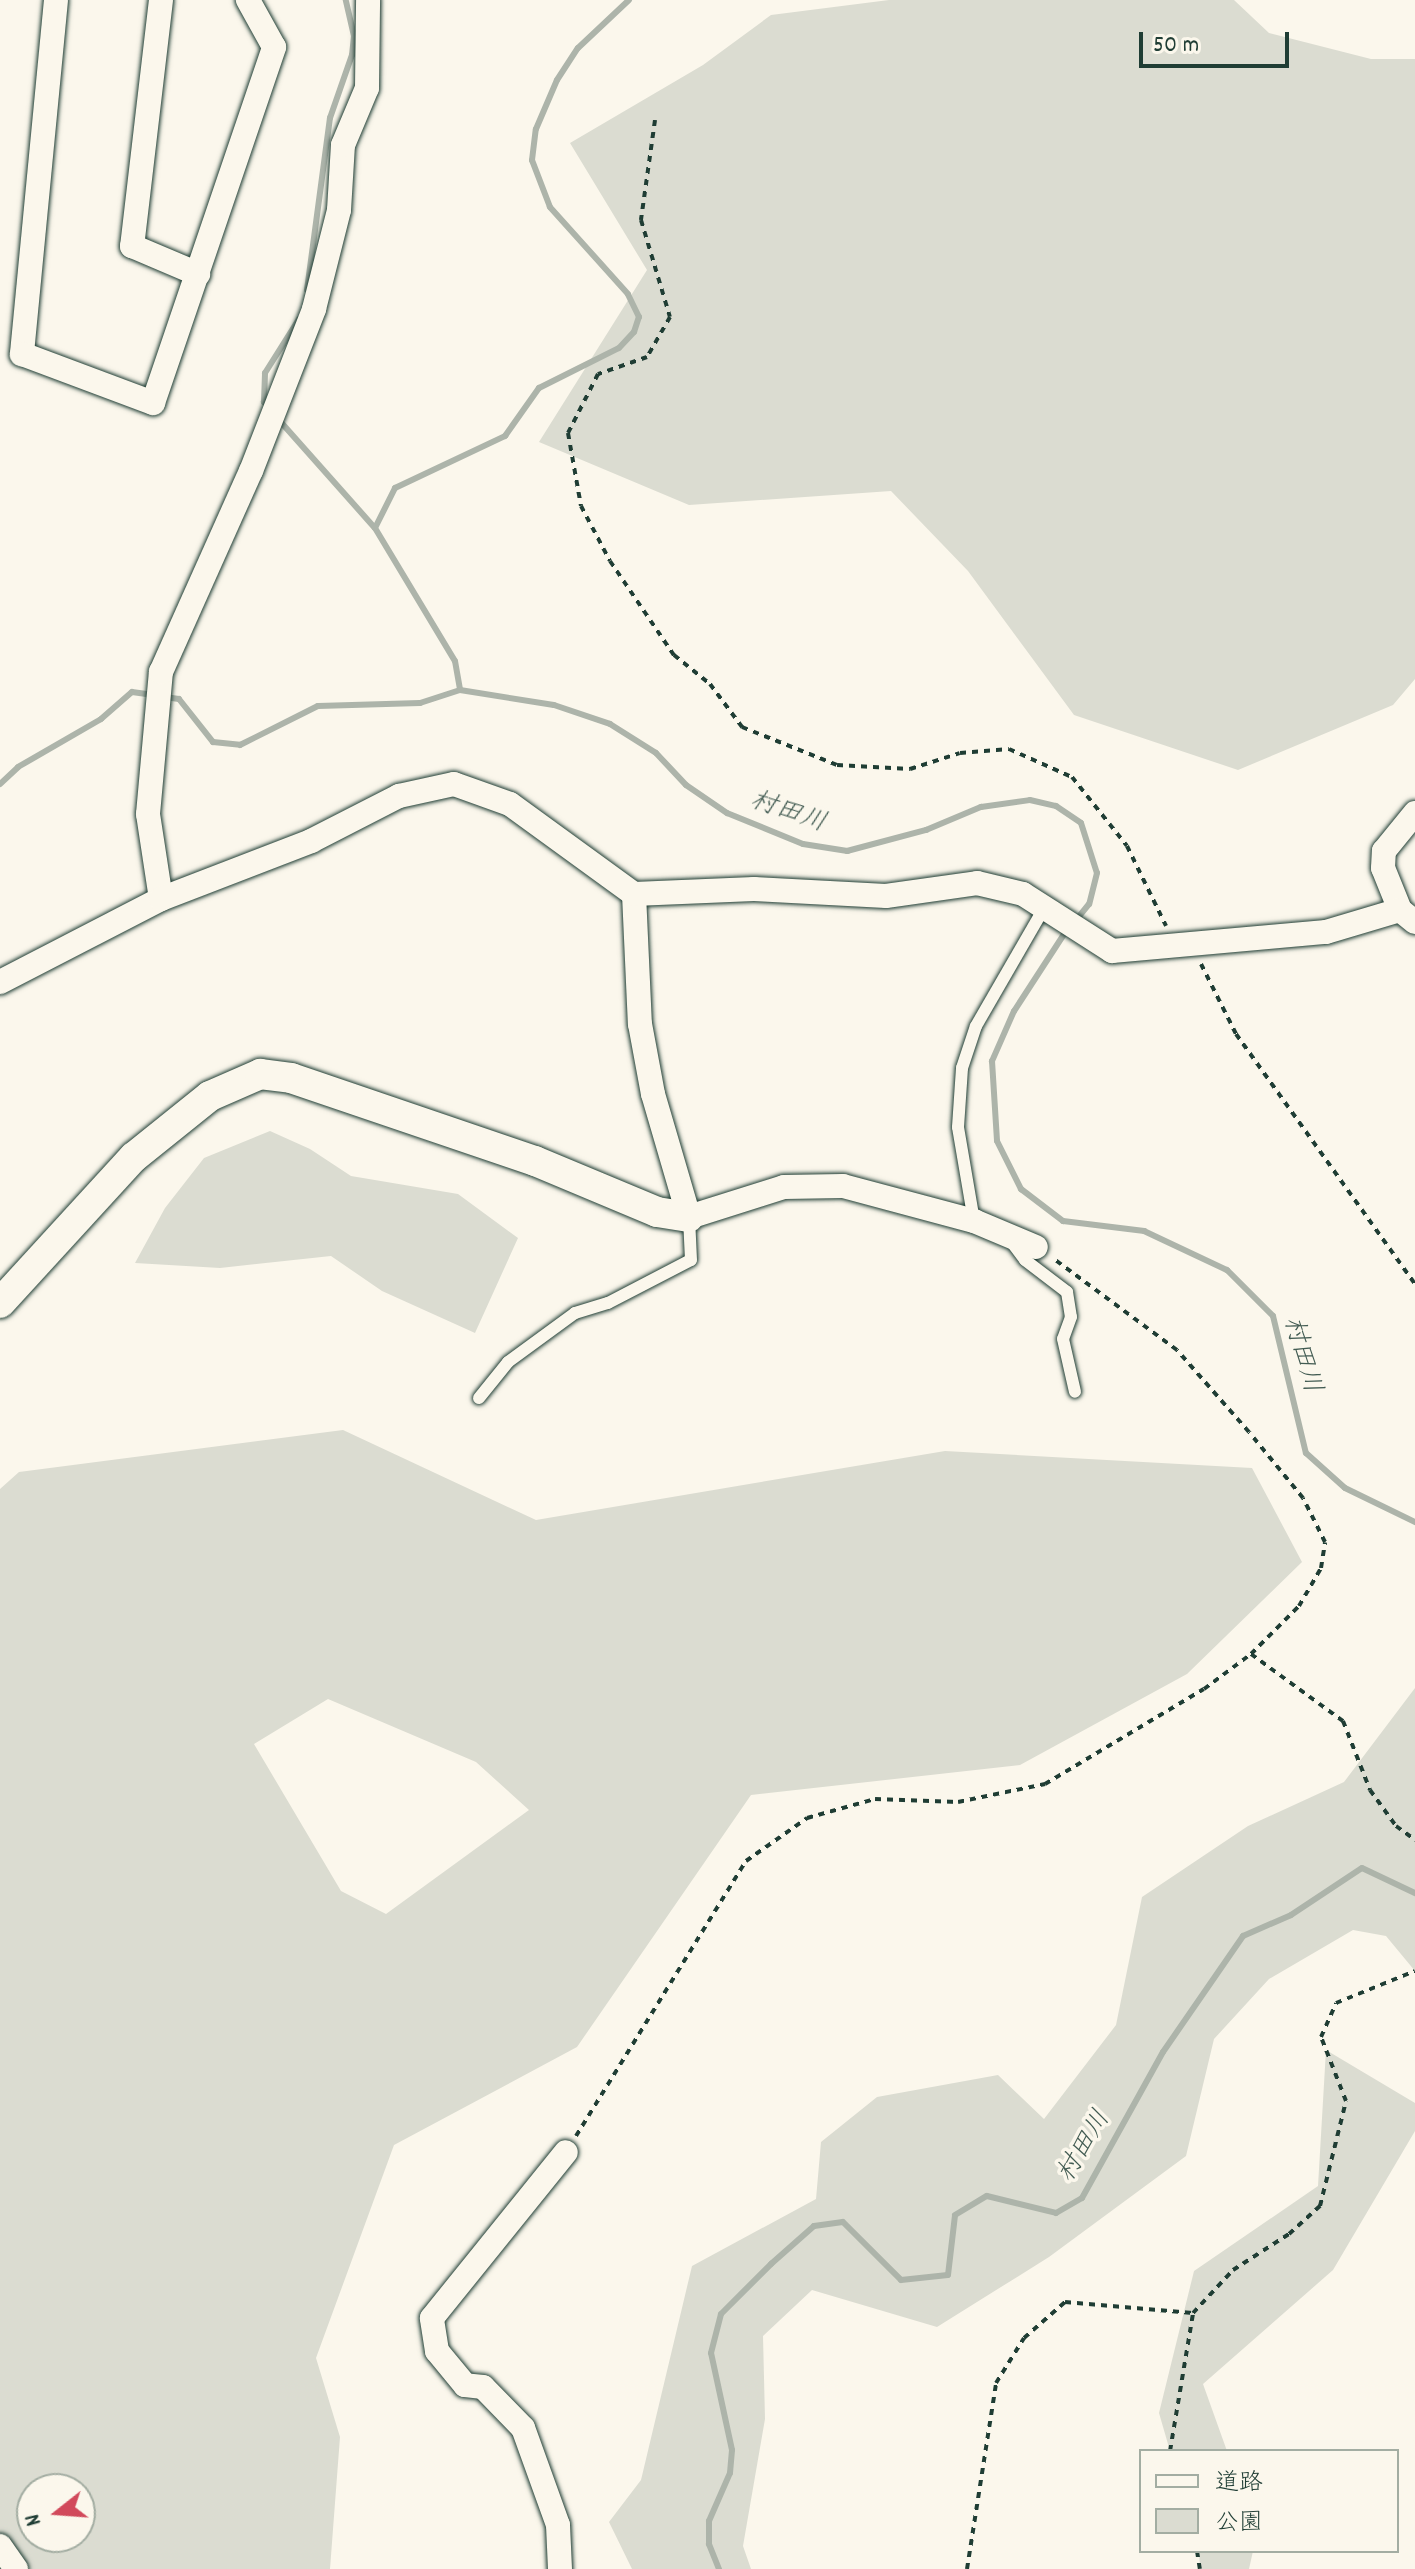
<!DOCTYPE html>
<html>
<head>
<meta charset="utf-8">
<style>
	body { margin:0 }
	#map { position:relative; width:1415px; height:2569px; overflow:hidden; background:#fbf7ec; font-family:Dekko,"Klee One",sans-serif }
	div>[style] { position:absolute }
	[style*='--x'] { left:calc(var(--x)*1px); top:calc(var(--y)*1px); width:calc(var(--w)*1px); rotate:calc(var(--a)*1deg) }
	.green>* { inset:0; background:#dbdcd1 }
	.stream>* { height:6px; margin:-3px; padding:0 3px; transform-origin:3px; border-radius:3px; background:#adb4aa }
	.path>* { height:4px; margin-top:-2px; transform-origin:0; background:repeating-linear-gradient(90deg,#1f3d34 0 6px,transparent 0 12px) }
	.roads { filter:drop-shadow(0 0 2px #1f3d34) drop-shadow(0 0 2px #1f3d34) }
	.service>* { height:12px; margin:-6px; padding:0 6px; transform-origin:6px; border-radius:6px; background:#fbf7ec }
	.minor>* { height:24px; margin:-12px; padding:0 12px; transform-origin:12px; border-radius:12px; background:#fbf7ec }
	.tertiary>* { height:30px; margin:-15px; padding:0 15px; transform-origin:15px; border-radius:15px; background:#fbf7ec }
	span { translate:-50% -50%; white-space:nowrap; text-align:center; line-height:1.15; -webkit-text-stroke:7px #fbf7ec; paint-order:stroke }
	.water-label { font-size:26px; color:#425b52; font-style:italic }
	.legend { position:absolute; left:1139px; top:2449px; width:260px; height:104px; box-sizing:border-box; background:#fbf7ec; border:2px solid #a3ada2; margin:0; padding:10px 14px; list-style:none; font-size:24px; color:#1f3d34 }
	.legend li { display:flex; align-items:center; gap:16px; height:40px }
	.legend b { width:40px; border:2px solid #a3ada2 }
	.north { position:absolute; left:16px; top:2473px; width:80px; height:80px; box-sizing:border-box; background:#fbf7ec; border:2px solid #a3ada2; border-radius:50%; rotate:253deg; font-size:22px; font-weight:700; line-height:32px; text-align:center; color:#1f3d34 }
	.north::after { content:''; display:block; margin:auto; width:28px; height:36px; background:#d1495b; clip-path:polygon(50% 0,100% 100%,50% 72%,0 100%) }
	.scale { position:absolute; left:1139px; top:32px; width:150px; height:36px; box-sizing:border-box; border:4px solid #1f3d34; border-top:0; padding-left:10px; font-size:24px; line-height:28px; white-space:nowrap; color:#1f3d34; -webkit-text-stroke:6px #fbf7ec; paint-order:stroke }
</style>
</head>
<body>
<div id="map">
	<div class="green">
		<i style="clip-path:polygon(889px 0,1234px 0,1269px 33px,1371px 59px,1415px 59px,1415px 679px,1393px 705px,1238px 770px,1074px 715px,968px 571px,891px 491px,689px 505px,539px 442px,647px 270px,570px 143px,703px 65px,771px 15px)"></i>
		<i style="clip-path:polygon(270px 1131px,310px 1149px,351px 1176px,458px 1194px,518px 1238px,475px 1333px,382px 1291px,331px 1256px,220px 1268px,135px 1263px,165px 1208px,204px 1158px)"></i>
		<i style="clip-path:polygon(evenodd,343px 1430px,536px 1520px,945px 1451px,1252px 1468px,1302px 1562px,1187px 1674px,1020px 1765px,751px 1795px,577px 2047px,394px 2145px,316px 2358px,340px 2437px,330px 2569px,0 2569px,0 1489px,19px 1472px,343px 1430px,328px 1699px,476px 1762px,529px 1810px,386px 1914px,341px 1891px,254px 1744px,328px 1699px,343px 1430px,32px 2489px,80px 2489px,80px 2537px,32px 2537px,32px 2489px)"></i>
		<i style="clip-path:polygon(1415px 1688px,1415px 1971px,1386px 1936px,1353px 1930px,1269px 1979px,1214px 2039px,1186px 2156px,1049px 2257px,937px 2327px,812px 2290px,763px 2336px,765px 2419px,743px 2546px,751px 2569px,632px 2569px,609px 2522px,641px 2480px,692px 2266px,816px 2199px,821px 2142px,877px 2097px,998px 2075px,1044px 2119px,1116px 2025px,1142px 1897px,1248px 1826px,1344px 1782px)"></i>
		<i style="clip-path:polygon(1326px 2050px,1415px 2103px,1415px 2131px,1333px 2270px,1203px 2384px,1227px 2451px,1170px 2451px,1159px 2413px,1194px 2271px,1318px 2186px)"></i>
		<i style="clip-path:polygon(1199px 2551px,1253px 2551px,1249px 2569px,1200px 2569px)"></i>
	</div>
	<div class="stream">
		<i style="--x:307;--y:290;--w:174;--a:-82.4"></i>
		<i style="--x:330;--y:118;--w:67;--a:-70.8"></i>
		<i style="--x:352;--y:55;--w:19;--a:-84"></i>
		<i style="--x:354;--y:36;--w:37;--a:-103"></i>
		<i style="--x:269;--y:408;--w:8;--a:-130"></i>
		<i style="--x:264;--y:402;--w:29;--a:-88"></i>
		<i style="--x:265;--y:373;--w:64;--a:-57.8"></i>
		<i style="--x:279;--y:420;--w:144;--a:48.4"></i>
		<i style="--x:375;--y:528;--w:155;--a:59"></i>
		<i style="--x:455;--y:661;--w:29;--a:80"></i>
		<i style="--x:375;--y:528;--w:45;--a:-63.4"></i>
		<i style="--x:395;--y:488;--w:122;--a:-25.3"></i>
		<i style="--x:505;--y:436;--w:59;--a:-54.7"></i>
		<i style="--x:539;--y:388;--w:89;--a:-26.6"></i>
		<i style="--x:619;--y:348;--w:22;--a:-47"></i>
		<i style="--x:634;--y:332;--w:16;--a:-72"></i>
		<i style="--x:639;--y:317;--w:25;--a:-116"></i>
		<i style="--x:628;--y:294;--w:117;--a:-131.9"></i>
		<i style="--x:550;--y:207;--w:50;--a:-111"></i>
		<i style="--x:532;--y:160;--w:31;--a:-83"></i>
		<i style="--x:536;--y:129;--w:53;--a:-66.8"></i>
		<i style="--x:557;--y:80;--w:38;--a:-57"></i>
		<i style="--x:578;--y:48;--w:70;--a:-43.3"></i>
		<i style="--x:165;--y:697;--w:14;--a:8"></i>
		<i style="--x:179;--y:699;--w:55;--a:51.7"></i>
		<i style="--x:213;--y:742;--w:27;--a:6"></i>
		<i style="--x:240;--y:745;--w:87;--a:-26.6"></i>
		<i style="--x:318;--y:706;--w:102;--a:-1.7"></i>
		<i style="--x:420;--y:703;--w:42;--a:-18"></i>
		<i style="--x:460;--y:690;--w:95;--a:9.1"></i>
		<i style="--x:554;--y:705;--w:59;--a:18.7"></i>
		<i style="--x:610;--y:724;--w:54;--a:32.2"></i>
		<i style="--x:656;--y:753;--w:44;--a:46.8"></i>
		<i style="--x:686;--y:785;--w:50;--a:34.3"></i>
		<i style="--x:727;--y:813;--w:82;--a:22.2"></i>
		<i style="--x:803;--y:844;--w:45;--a:9"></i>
		<i style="--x:847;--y:851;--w:82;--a:-14.9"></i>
		<i style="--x:926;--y:830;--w:60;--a:-22.7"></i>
		<i style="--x:981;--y:807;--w:49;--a:-8.1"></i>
		<i style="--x:1030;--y:800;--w:27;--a:13"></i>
		<i style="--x:1056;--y:806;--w:30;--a:34"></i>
		<i style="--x:1081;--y:823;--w:52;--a:72.3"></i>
		<i style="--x:1097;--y:873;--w:32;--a:104"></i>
		<i style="--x:1089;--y:904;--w:21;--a:129"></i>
		<i style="--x:0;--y:784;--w:25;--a:-43"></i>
		<i style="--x:18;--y:767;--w:96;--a:-30"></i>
		<i style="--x:101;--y:719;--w:41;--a:-41.1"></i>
		<i style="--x:132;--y:692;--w:22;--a:8"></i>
		<i style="--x:1068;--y:928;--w:99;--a:123"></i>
		<i style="--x:1014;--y:1011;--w:55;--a:113.7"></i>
		<i style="--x:992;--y:1061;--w:80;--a:86.4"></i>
		<i style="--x:997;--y:1141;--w:54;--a:63.4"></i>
		<i style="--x:1021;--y:1189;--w:53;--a:37.3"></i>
		<i style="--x:1063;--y:1221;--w:82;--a:7"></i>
		<i style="--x:1144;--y:1231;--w:92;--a:25.2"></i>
		<i style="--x:1227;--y:1270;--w:65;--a:45"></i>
		<i style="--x:1273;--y:1316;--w:141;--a:76.5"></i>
		<i style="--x:1306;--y:1453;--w:52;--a:41.9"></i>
		<i style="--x:1345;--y:1488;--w:78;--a:25.9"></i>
		<i style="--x:719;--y:2569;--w:27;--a:-112"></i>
		<i style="--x:709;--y:2544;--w:23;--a:-90"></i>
		<i style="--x:709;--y:2521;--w:52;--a:-66.4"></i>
		<i style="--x:730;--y:2473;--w:23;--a:-85"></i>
		<i style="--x:732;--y:2450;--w:99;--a:-102.2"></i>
		<i style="--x:711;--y:2353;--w:40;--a:-75.6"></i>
		<i style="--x:721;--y:2314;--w:71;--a:-45"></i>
		<i style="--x:771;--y:2264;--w:57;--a:-41.5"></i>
		<i style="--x:814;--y:2226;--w:29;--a:-8"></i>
		<i style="--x:843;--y:2222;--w:82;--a:45"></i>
		<i style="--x:901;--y:2280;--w:47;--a:-6.1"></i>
		<i style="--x:948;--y:2275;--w:60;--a:-83.3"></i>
		<i style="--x:955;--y:2215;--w:37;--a:-31"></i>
		<i style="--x:987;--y:2196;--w:71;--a:13.8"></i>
		<i style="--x:1056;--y:2213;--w:30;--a:-30"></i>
		<i style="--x:1082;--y:2198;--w:167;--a:-61"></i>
		<i style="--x:1163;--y:2052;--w:141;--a:-55.4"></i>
		<i style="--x:1243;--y:1936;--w:52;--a:-23.6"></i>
		<i style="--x:1291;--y:1915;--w:85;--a:-33.5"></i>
		<i style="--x:1362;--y:1868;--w:59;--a:25.3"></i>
	</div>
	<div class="path">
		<i style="--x:655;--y:120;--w:101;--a:98"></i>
		<i style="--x:641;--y:220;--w:101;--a:73.4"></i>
		<i style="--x:670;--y:317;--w:46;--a:119.9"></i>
		<i style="--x:647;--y:357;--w:52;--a:160.9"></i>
		<i style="--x:598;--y:374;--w:66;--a:117"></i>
		<i style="--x:568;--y:433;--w:74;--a:79.9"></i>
		<i style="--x:581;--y:506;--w:62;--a:62.2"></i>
		<i style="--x:610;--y:561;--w:114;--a:55.8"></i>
		<i style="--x:674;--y:655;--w:46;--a:38.9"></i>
		<i style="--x:710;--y:684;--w:54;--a:53.3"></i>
		<i style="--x:742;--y:727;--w:102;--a:21.8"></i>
		<i style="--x:837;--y:765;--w:73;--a:3.1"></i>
		<i style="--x:910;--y:769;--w:52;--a:-17.7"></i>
		<i style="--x:960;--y:753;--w:49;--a:-4.7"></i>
		<i style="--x:1009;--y:749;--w:69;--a:24"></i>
		<i style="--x:1072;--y:777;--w:88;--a:51.4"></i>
		<i style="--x:1127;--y:846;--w:89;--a:64"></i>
		<i style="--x:1201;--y:964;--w:78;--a:63.4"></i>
		<i style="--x:1236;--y:1034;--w:307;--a:54.4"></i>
		<i style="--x:1251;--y:1654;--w:114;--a:36.1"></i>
		<i style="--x:1343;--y:1721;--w:74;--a:68.6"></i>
		<i style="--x:1370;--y:1790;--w:44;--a:54.2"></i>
		<i style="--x:1396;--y:1826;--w:24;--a:36"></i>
		<i style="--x:576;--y:2136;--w:323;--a:-58.3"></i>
		<i style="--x:746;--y:1861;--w:75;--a:-35.2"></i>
		<i style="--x:807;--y:1818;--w:71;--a:-15.6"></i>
		<i style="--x:875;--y:1799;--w:83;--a:2.1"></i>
		<i style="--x:958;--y:1802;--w:89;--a:-11.7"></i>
		<i style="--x:1045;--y:1784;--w:185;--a:-30.9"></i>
		<i style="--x:1204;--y:1689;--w:59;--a:-36.7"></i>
		<i style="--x:1251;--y:1654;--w:68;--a:-45"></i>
		<i style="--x:1299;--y:1606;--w:44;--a:-59.9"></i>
		<i style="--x:1321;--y:1568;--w:26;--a:-81"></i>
		<i style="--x:1325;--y:1542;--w:49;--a:-116.6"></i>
		<i style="--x:1303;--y:1498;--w:85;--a:-129.3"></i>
		<i style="--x:1249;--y:1432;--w:109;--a:-131.3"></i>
		<i style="--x:1177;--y:1350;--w:153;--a:-143.5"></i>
		<i style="--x:1170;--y:2451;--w:140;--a:-80.5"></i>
		<i style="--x:1193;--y:2313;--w:59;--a:-47.1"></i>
		<i style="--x:1233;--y:2270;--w:67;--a:-32.7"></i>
		<i style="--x:1289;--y:2234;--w:42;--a:-42.1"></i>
		<i style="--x:1320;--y:2206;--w:108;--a:-76.1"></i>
		<i style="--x:1346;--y:2101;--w:69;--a:-111.3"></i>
		<i style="--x:1321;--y:2037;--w:37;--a:-66"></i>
		<i style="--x:1336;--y:2003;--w:85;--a:-22.1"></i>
		<i style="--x:1197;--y:2551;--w:18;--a:81"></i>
		<i style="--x:967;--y:2569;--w:188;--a:-81.1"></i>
		<i style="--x:996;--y:2383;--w:53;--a:-58.1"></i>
		<i style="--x:1024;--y:2338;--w:55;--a:-41.3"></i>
		<i style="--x:1065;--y:2302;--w:128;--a:4.9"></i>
	</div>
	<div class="roads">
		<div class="service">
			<i style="--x:974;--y:1221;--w:95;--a:-99.7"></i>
			<i style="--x:958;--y:1127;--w:59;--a:-86.1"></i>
			<i style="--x:962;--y:1068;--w:44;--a:-71.6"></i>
			<i style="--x:976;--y:1026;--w:136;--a:-60"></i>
			<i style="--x:1010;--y:1240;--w:25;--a:53"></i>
			<i style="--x:1025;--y:1260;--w:53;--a:37.3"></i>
			<i style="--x:1067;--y:1292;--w:25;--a:81"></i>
			<i style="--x:1071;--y:1317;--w:23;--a:110"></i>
			<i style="--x:1063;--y:1339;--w:54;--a:77.2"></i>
			<i style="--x:479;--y:1398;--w:46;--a:-51.1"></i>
			<i style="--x:508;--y:1362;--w:83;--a:-36.2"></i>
			<i style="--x:575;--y:1313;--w:34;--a:-17"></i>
			<i style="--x:608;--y:1303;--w:93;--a:-27.4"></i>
			<i style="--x:691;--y:1260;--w:43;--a:-92.7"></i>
		</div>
		<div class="minor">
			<i style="--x:56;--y:0;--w:356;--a:95.5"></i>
			<i style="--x:22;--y:354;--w:140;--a:20.5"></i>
			<i style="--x:153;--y:403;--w:376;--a:-71.2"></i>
			<i style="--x:274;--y:47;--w:54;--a:-119"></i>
			<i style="--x:161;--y:0;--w:248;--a:96.7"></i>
			<i style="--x:132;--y:246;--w:72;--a:23"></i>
			<i style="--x:634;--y:894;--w:130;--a:87.4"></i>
			<i style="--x:640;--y:1024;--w:71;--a:79.5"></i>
			<i style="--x:653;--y:1094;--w:128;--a:73.7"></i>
			<i style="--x:689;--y:1217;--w:100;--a:-17.5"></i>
			<i style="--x:784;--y:1187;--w:59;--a:-1"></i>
			<i style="--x:843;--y:1186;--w:136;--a:15"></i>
			<i style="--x:974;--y:1221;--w:67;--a:22.8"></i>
			<i style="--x:161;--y:899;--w:86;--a:-98.7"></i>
			<i style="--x:148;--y:814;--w:143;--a:-84.8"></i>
			<i style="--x:161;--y:672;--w:220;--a:-65.9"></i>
			<i style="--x:251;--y:471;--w:174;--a:-68.7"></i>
			<i style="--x:314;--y:309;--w:102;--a:-75.8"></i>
			<i style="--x:339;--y:210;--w:65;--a:-86.5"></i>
			<i style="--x:343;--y:145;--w:62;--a:-67.2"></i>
			<i style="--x:367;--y:88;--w:88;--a:-89.3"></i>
			<i style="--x:1400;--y:910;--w:45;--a:-112"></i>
			<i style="--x:1383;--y:868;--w:17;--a:-87"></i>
			<i style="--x:1384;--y:851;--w:49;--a:-50.8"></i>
			<i style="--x:0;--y:982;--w:181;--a:-27.3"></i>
			<i style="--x:161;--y:899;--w:161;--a:-21.1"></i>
			<i style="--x:311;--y:841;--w:99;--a:-27.1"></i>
			<i style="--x:399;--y:796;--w:56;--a:-12.3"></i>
			<i style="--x:454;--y:784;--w:59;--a:19.7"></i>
			<i style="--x:510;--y:804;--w:153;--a:36"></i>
			<i style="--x:634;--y:894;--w:120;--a:-2.4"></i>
			<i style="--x:754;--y:889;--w:132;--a:3"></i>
			<i style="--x:886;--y:896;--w:92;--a:-8.1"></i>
			<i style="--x:977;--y:883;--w:47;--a:13.4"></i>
			<i style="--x:1023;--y:894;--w:106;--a:32.6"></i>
			<i style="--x:1112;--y:951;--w:215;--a:-5.1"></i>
			<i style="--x:1326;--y:932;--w:77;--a:-16.6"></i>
			<i style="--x:1400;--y:910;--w:19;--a:39"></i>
			<i style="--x:0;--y:2546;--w:28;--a:55"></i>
			<i style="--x:560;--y:2569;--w:44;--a:-92.6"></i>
			<i style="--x:558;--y:2525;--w:103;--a:-109.8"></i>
			<i style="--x:523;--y:2428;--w:57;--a:-134.3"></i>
			<i style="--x:483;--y:2387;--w:18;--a:-174"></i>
			<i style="--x:465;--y:2385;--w:44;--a:-129.5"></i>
			<i style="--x:437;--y:2351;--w:33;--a:-99"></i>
			<i style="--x:432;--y:2318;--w:213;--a:-51.1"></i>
		</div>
		<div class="tertiary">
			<i style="--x:0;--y:1303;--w:198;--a:-47.5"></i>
			<i style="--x:134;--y:1157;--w:97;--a:-38.8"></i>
			<i style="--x:210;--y:1096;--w:55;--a:-23.7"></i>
			<i style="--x:260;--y:1074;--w:31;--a:7"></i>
			<i style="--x:291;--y:1078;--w:258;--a:18.8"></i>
			<i style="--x:535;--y:1161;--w:132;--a:22.7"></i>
			<i style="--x:657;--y:1212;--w:32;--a:9"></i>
		</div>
	</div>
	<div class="water-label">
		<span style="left:788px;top:813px;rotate:19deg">村田川</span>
		<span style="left:1301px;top:1355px;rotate:74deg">村田川</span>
		<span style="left:1085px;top:2147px;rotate:-59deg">村田川</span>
	</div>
	<ul class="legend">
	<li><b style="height:10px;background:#fbf7ec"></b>道路</li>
	<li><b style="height:22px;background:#dbdcd1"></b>公園</li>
	</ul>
	<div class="north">N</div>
	<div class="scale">50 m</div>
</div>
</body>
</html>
